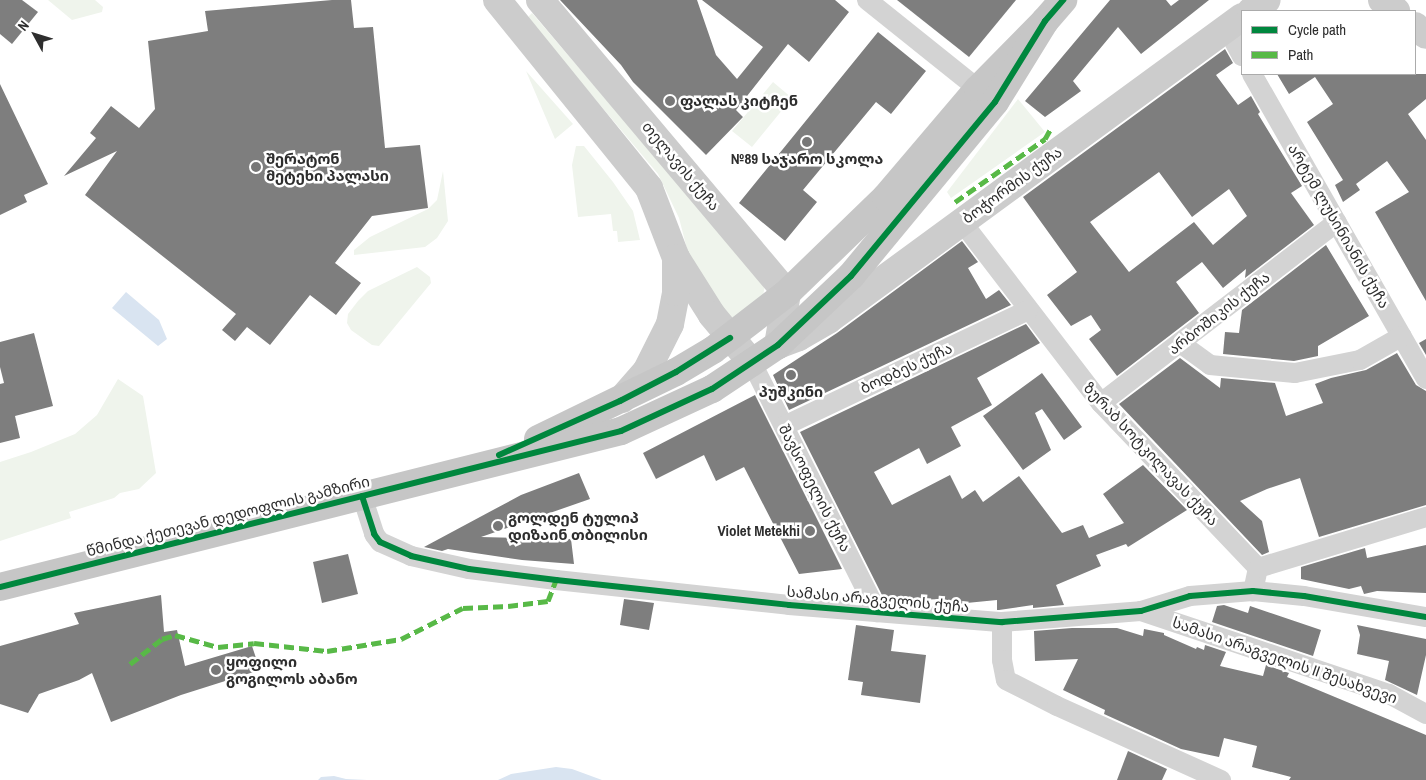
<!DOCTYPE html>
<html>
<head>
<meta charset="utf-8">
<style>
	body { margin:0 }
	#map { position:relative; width:1426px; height:780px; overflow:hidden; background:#fff; font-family:"Archivo Narrow","Noto Sans Georgian",sans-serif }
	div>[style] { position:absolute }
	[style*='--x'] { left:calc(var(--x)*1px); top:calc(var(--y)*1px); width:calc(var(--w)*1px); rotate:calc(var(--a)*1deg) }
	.green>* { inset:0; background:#eff4ec }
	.water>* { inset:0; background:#d9e4f1 }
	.building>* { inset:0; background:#7e7e7e }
	.street>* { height:20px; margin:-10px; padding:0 10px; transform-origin:10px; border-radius:10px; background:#d3d3d3 }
	.secondary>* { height:28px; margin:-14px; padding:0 14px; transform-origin:14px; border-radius:14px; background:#ccc }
	.primary>* { height:28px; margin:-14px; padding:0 14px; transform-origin:14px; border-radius:14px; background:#c6c6c6 }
	.quiet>* { height:5px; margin-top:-2.5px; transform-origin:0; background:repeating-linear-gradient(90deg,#58b947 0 10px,transparent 0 15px) }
	.cycleway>* { height:6px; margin:-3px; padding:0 3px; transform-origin:3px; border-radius:3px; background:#00873e }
	.dots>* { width:14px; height:14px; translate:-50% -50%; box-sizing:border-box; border:2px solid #fff; border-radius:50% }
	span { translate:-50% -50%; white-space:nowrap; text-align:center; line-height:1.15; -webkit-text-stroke:5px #fff; paint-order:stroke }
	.poi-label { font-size:15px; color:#2e2e2e; font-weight:700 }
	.left { translate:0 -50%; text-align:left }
	.right { translate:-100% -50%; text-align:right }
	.street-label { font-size:15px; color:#2e2e2e }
	.legend { position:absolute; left:1241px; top:10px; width:175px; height:65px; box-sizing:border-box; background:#fff; border:1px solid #ababab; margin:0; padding:6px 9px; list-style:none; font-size:15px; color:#2e2e2e }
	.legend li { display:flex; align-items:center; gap:10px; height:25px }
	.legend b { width:25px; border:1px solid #ababab }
	.north { position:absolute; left:10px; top:10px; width:50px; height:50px; -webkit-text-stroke:4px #fff; paint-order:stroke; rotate:309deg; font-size:14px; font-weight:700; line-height:20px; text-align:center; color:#2e2e2e }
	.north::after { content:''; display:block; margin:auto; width:18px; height:22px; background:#2e2e2e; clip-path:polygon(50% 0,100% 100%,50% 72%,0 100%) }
</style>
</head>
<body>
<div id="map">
	<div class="green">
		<i style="clip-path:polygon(48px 0,95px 0,103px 7px,102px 12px,72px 20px)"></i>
		<i style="clip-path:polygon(532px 13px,765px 285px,763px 296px,735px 318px,726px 315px,693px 272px,679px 218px,658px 174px,527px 18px)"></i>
		<i style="clip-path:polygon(526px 71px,573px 124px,555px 139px)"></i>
		<i style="clip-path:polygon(773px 82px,792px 98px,752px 147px,732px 131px)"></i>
		<i style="clip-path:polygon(1018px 99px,1045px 132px,951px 198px,947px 192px)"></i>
		<i style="clip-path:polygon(576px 146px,584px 146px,613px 182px,633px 211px,640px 240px,618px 242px,617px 231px,613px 231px,611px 214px,578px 217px,572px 165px)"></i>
		<i style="clip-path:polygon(443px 171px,448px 221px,437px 238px,425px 247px,354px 255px,354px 250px,370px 237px,428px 209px,437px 200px)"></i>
		<i style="clip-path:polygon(417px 267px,430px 277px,431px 283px,379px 346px,372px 345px,351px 330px,347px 323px,348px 314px,358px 301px,368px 291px)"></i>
		<i style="clip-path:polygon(118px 379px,143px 396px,156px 473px,139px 489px,120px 493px,114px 498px,69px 512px,71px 518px,0 541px,0 462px,31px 452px,75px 434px,97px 415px)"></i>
	</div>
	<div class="water">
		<i style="clip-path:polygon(126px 292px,159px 320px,167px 339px,158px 346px,112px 308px)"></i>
		<i style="clip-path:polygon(556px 767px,572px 769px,602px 780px,498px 780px,511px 774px)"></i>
		<i style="clip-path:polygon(334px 776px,346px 779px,367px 780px,318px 780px,321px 777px)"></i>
	</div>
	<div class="building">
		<i style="clip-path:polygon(0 0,22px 0,38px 12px,12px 44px,0 34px)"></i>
		<i style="clip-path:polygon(332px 0,351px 0,354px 28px,373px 27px,385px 148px,420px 145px,428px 208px,372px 216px,335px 263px,361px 283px,336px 315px,310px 295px,270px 345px,247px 327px,235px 341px,222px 330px,236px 314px,85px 195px,117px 151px,64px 176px,96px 138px,90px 133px,111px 106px,139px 128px,155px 109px,148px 41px,208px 31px,205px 11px)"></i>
		<i style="clip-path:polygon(560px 0,697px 0,716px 55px,737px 79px,763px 47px,702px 0,835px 0,849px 12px,809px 62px,788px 44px,736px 110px,743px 117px,706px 155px,633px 82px,621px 65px)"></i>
		<i style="clip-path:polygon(897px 0,1016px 0,969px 57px)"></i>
		<i style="clip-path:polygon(1110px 0,1166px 0,1171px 6px,1179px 0,1209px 0,1141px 54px,1118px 27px,1073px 81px,1081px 91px,1045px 117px,1025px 101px)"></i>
		<i style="clip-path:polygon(878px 32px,926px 71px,891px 114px,876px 102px,803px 190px,817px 202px,785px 241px,739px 203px)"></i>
		<i style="clip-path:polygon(evenodd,1225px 49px,1233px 63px,1216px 75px,1238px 105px,1251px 96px,1260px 112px,1258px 114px,1302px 186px,1291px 193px,1314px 225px,1245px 278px,1246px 269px,1223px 288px,1202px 262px,1176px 282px,1199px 313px,1117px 376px,1089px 339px,1101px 330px,1091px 315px,1071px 326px,1047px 295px,1077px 272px,1023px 197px,1225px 49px,1159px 172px,1192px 217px,1229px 189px,1247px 216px,1213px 245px,1194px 222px,1129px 272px,1090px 222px,1159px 172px)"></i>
		<i style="clip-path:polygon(1277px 74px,1426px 74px,1426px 99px,1408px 114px,1426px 140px,1426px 301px,1375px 212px,1409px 192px,1387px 161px,1356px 184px,1360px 190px,1343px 202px,1335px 185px,1343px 180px,1307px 122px,1333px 104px,1315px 77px,1289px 94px)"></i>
		<i style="clip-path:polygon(0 84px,48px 184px,24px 195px,27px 202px,0 215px)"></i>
		<i style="clip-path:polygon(962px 241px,978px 262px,968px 268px,986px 299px,999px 290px,1011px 305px,789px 410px,773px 375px,837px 333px)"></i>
		<i style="clip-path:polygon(1326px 245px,1369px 316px,1318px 346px,1318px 356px,1294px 361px,1223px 354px,1225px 332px,1239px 333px,1242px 310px)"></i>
		<i style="clip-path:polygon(1026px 324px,1040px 343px,977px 378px,992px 405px,951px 427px,961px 446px,927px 464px,919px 448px,874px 472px,892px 505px,950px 475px,962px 499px,975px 490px,983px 502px,1019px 476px,1062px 533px,1083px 525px,1089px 538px,1124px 523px,1103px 494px,1143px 465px,1187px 510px,1128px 547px,1126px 544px,1096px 555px,1101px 566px,1056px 585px,1064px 605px,1033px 608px,1033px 605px,999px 610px,997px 610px,997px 600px,946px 605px,943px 599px,885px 601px,800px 432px)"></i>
		<i style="clip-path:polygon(34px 333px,53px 406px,15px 416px,20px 438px,0 443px,0 384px,4px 383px,0 367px,0 342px)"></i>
		<i style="clip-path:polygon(1426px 339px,1426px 355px,1419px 343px)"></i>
		<i style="clip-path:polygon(1397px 353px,1416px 385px,1426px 391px,1426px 505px,1319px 537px,1300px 478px,1267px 489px,1240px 501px,1262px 521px,1269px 552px,1262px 555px,1119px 404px,1180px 358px,1220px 388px,1221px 378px,1275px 383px,1286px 416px,1323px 403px,1315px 384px,1331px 378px,1366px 370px)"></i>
		<i style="clip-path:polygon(1042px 373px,1082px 427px,1064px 440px,1042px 409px,1035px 413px,1051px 450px,1023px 470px,983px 416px)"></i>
		<i style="clip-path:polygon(755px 395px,842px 569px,799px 574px,744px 467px,716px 481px,704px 455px,656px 479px,643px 453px)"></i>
		<i style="clip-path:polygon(579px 473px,590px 499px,481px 537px,571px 539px,574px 564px,522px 560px,448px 549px,442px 551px,424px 547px,521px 495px)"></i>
		<i style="clip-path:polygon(1426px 545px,1426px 593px,1377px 591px,1364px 594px,1361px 586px,1349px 589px,1301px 579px,1301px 567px,1365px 548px,1367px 558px)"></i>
		<i style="clip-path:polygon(348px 554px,358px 594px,322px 603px,313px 562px)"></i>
		<i style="clip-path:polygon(161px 595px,164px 632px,177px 630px,185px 666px,252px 646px,260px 670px,181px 695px,111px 722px,92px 673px,79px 680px,39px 694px,28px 713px,0 704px,0 646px,79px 624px,74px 613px)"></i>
		<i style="clip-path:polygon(624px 599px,654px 603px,649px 630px,620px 625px)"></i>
		<i style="clip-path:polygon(1224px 605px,1248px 613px,1250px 606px,1321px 630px,1313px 656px,1212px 622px,1217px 606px)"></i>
		<i style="clip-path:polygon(856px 625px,894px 630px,891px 651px,926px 655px,920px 703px,861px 695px,863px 682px,848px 680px)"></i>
		<i style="clip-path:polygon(1357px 625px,1426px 639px,1426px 655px,1417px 695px,1385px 680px,1389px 661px,1357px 654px,1360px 635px)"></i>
		<i style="clip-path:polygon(1072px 628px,1117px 628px,1143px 636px,1144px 629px,1164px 633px,1164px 635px,1196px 649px,1197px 647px,1204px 650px,1205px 645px,1226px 652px,1220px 666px,1263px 676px,1266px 665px,1289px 673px,1287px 677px,1426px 735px,1426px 780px,1289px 780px,1291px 777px,1252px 767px,1257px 746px,1224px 738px,1219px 757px,1181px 749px,1104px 714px,1105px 710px,1063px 690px,1078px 659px,1035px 661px,1034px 631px)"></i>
		<i style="clip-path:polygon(1128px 751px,1167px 769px,1162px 780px,1117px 780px)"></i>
	</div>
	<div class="street">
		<i style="--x:867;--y:0;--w:142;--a:38.7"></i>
		<i style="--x:1227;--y:28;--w:32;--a:62"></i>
		<i style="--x:1252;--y:74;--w:351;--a:60.3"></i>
		<i style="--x:962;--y:222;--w:228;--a:52.5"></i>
		<i style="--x:1101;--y:403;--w:228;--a:46.4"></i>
		<i style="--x:1258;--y:568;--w:24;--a:102"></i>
		<i style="--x:1180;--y:343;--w:37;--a:36"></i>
		<i style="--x:1210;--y:365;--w:85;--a:5.4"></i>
		<i style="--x:1295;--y:373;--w:66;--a:-11.3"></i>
		<i style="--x:1360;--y:360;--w:48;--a:-29.7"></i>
		<i style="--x:752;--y:363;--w:279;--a:63.3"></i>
		<i style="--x:1101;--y:403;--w:297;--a:-37.5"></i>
		<i style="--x:784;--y:426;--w:270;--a:-25.4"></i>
		<i style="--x:362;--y:496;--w:40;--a:72"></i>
		<i style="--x:374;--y:534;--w:10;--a:53"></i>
		<i style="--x:380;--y:542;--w:34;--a:24"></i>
		<i style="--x:411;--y:556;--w:59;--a:12.6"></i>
		<i style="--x:469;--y:569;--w:88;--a:7.2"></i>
		<i style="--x:556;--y:580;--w:234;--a:6.1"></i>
		<i style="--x:789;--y:605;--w:214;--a:4.6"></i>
		<i style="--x:1002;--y:622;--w:139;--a:-4.5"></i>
		<i style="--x:1141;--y:611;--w:51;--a:-17"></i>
		<i style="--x:1190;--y:596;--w:63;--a:-4.5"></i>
		<i style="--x:1253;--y:591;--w:51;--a:5.6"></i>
		<i style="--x:1304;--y:596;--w:124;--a:9.8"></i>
		<i style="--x:1258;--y:568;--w:176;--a:-16.9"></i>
		<i style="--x:1141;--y:611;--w:262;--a:18.5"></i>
		<i style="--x:1389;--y:694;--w:42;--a:28.4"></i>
		<i style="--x:1002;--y:622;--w:38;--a:90"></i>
		<i style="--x:1002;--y:660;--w:20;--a:79"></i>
		<i style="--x:1006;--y:680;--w:57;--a:27"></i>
		<i style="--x:1057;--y:706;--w:180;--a:24.3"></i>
	</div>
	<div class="secondary">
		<i style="--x:497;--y:0;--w:242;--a:51"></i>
		<i style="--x:649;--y:188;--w:75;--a:68.9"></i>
		<i style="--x:676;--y:258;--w:67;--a:57.7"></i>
		<i style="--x:712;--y:315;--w:62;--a:50.2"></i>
		<i style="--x:540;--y:0;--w:383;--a:49.9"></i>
		<i style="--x:787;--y:293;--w:53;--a:99.8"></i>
		<i style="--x:778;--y:345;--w:22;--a:-21"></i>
		<i style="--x:799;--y:337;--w:34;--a:-30"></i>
		<i style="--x:828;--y:320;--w:513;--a:-36.2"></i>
		<i style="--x:1382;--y:0;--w:18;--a:38"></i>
		<i style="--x:1251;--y:11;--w:19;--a:-35"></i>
		<i style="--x:1415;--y:26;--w:14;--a:39"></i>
		<i style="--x:622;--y:399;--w:38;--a:-49"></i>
		<i style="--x:647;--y:370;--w:51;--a:-63.4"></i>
		<i style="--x:670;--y:324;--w:33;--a:-79"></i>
		<i style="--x:676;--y:292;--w:34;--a:-90"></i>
	</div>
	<div class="primary">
		<i style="--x:538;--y:439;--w:153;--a:-25.9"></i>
		<i style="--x:676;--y:372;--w:43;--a:-30.7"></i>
		<i style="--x:713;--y:350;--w:93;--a:-37.6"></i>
		<i style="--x:787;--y:293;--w:138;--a:-44.1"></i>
		<i style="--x:886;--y:197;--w:142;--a:-49.6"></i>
		<i style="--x:978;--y:89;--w:95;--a:-45.4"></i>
		<i style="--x:1045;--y:21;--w:28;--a:-49"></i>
		<i style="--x:0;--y:587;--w:640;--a:-14.1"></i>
		<i style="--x:621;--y:431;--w:100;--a:-24.8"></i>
		<i style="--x:712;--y:389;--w:79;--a:-33.7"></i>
		<i style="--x:778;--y:345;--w:100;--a:-43.4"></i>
		<i style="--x:851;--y:276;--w:226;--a:-50.4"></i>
		<i style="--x:995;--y:102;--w:95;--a:-58.3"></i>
	</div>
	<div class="quiet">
		<i style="--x:955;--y:202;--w:110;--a:-35"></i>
		<i style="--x:1045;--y:139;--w:10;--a:-61"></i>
		<i style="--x:130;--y:664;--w:41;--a:-38"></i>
		<i style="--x:162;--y:639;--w:14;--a:-17"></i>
		<i style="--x:175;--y:635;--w:45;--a:15.6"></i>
		<i style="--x:218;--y:647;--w:36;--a:-6"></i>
		<i style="--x:254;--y:643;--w:73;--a:6.3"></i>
		<i style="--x:327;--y:651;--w:75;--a:-9.2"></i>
		<i style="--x:401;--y:639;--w:69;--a:-26.6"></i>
		<i style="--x:463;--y:608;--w:45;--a:-2.5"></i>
		<i style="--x:508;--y:606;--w:40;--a:-7.1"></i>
		<i style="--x:548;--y:601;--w:22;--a:-69"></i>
	</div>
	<div class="cycleway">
		<i style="--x:499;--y:455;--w:133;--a:-24.1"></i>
		<i style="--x:620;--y:401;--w:63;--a:-27.4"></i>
		<i style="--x:676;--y:372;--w:64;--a:-32.2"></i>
		<i style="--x:362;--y:496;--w:40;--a:72"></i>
		<i style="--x:374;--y:534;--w:10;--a:53"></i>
		<i style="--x:380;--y:542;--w:34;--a:24"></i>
		<i style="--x:411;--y:556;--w:59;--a:12.6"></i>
		<i style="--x:469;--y:569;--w:88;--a:7.2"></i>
		<i style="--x:556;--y:580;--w:234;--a:6.1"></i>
		<i style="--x:789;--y:605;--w:214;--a:4.6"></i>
		<i style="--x:1002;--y:622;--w:139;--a:-4.5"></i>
		<i style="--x:1141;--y:611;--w:51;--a:-17"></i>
		<i style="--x:1190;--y:596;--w:63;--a:-4.5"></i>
		<i style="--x:1253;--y:591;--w:51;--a:5.6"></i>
		<i style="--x:1304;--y:596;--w:124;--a:9.8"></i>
		<i style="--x:0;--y:587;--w:640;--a:-14.1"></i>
		<i style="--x:621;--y:431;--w:100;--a:-24.8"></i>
		<i style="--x:712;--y:389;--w:79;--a:-33.7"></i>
		<i style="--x:778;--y:345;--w:100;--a:-43.4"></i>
		<i style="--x:851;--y:276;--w:226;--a:-50.4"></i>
		<i style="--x:995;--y:102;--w:95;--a:-58.3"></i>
		<i style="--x:1045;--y:21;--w:28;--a:-49"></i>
	</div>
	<div class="dots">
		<i style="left:670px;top:101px;background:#777"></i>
		<i style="left:807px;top:142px;background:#777"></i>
		<i style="left:256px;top:167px;background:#777"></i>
		<i style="left:791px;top:375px;background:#777"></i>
		<i style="left:498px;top:526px;background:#777"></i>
		<i style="left:810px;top:531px;background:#777"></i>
		<i style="left:216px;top:670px;background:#777"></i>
	</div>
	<div class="poi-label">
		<span class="left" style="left:680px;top:101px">ფალას კიტჩენ</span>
		<span class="left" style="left:266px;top:167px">შერატონ<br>მეტეხი პალასი</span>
		<span style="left:807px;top:159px">№89 საჯარო სკოლა</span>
		<span style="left:791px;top:392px">პუშკინი</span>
		<span class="left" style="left:508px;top:526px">გოლდენ ტულიპ<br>დიზაინ თბილისი</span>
		<span class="right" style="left:800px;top:531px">Violet Metekhi</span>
		<span class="left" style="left:226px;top:670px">ყოფილი<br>გოგილოს აბანო</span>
	</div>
	<div class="street-label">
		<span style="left:681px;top:166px;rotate:50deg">თელავის ქუჩა</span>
		<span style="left:1012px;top:185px;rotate:-36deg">ბოჭორმის ქუჩა</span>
		<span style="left:1339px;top:226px;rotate:60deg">არტემ ლუსინიანის ქუჩა</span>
		<span style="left:1219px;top:313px;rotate:-38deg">არბოშიკის ქუჩა</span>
		<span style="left:906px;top:368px;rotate:-25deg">ბოდბეს ქუჩა</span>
		<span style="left:1151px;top:454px;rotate:47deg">ზურაბ სოტკილავას ქუჩა</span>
		<span style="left:815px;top:488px;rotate:63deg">შავსოფელის ქუჩა</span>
		<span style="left:228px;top:516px;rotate:-14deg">წმინდა ქეთევან დედოფლის გამზირი</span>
		<span style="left:878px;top:599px;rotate:5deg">სამასი არაგველის ქუჩა</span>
		<span style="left:1285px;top:660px;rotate:19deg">სამასი არაგველის II შესახვევი</span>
	</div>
	<ul class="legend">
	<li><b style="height:6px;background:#00873e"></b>Cycle path</li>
	<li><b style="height:6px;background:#58b947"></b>Path</li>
	</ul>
	<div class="north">N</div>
</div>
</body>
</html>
